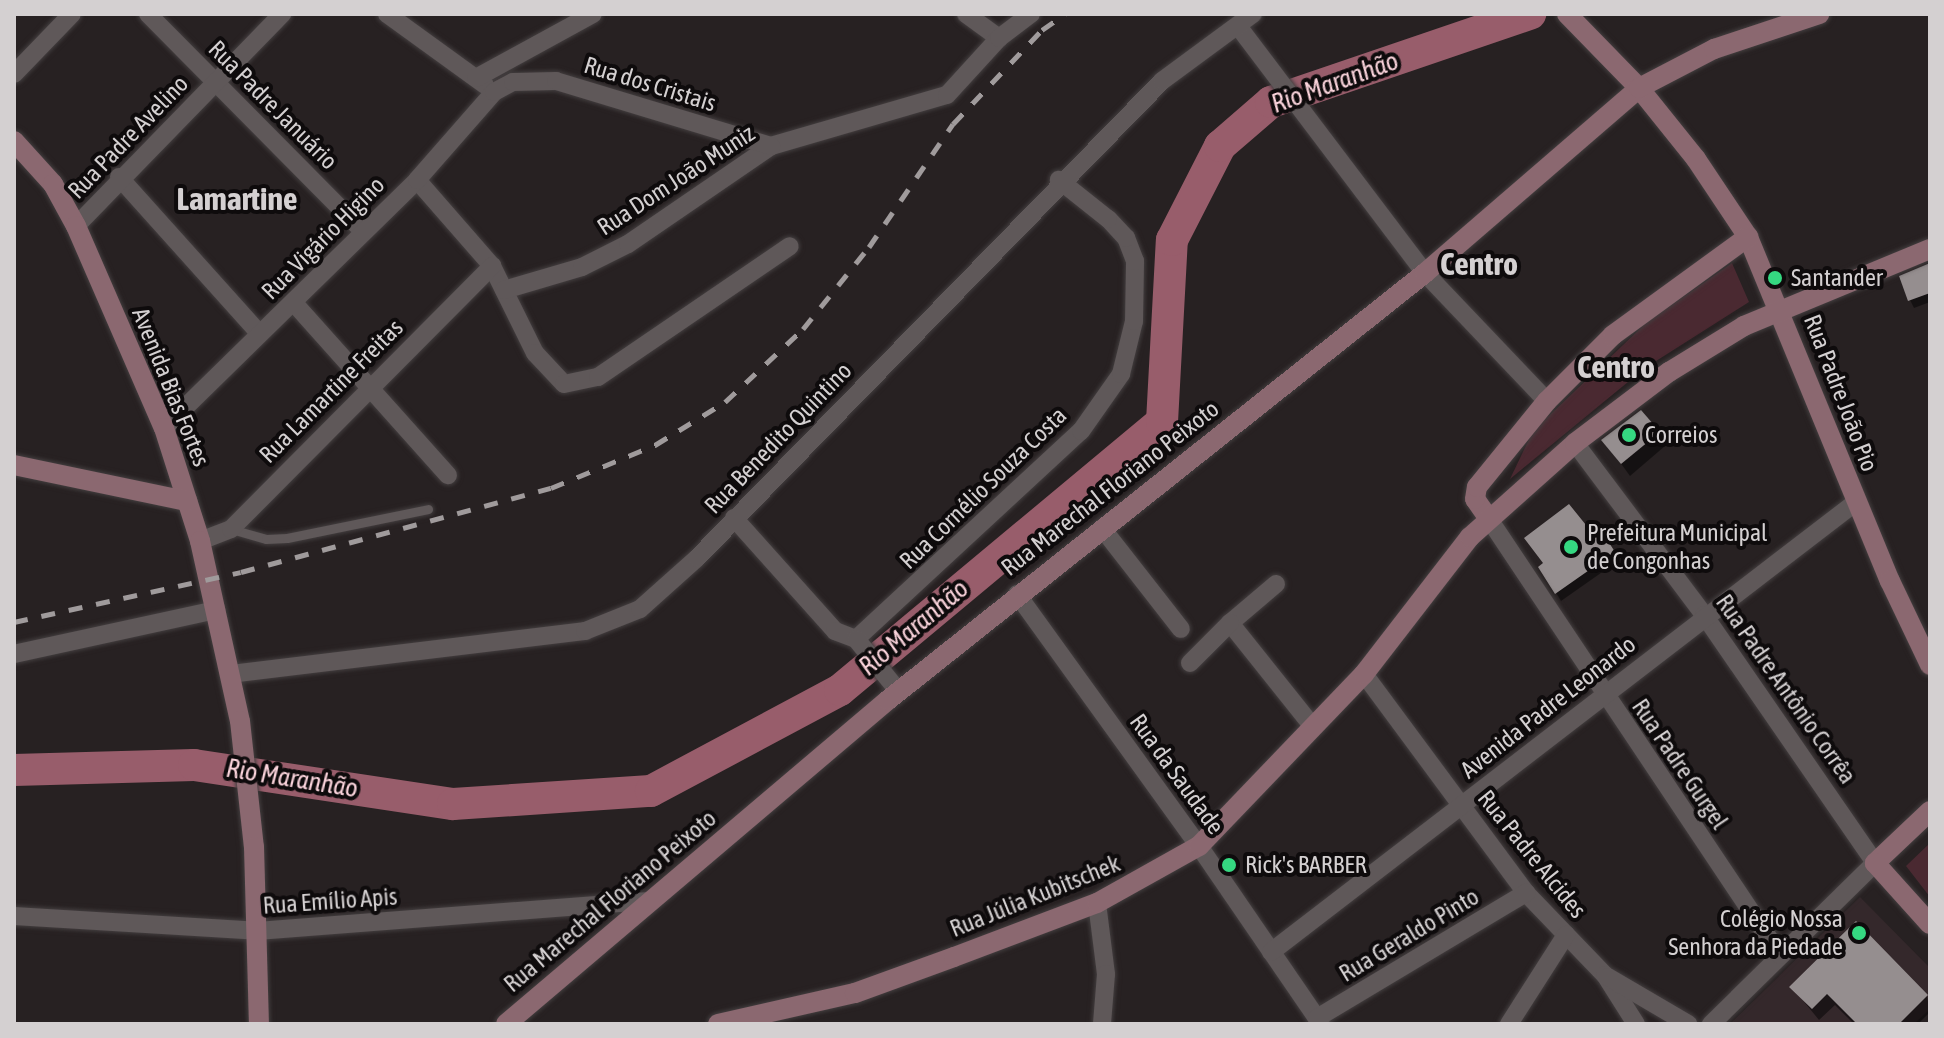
<!DOCTYPE html>
<html>
<head>
<meta charset="utf-8">
<style>
	body { margin:0 }
	#map { position:relative; width:1944px; height:1038px; overflow:hidden; background:#272122; font-family:"Asap Condensed",sans-serif }
	div>[style] { position:absolute }
	[style*='--x'] { left:calc(var(--x)*1px); top:calc(var(--y)*1px); width:calc(var(--w)*1px); rotate:calc(var(--a)*1deg) }
	.built>* { inset:0; background:#34282b }
	.green>* { inset:0; background:#4a2931 }
	.shadow>* { inset:0; background:#0007 }
	.river>* { height:32px; margin:-16px; padding:0 16px; transform-origin:16px; border-radius:16px; background:#985d6b }
	.building>* { inset:0; background:#958e8f }
	.roads { filter:drop-shadow(0 0 2px #433e3f) drop-shadow(0 0 2px #433e3f) }
	.lane>* { height:9px; margin:-4.5px; padding:0 4.5px; transform-origin:4.5px; border-radius:4.5px; background:#5f5859 }
	.street>* { height:18px; margin:-9px; padding:0 9px; transform-origin:9px; border-radius:9px; background:#5f5859 }
	.secondary>* { height:20px; margin:-10px; padding:0 10px; transform-origin:10px; border-radius:10px; background:#8b6870 }
	.rail>* { height:5px; margin-top:-2.5px; transform-origin:0; background:repeating-linear-gradient(90deg,#a09b9c 0 14px,transparent 0 28px) }
	.dots>* { width:22px; height:22px; translate:-50% -50%; box-sizing:border-box; border:4px solid #0e0b0c; border-radius:50% }
	span { translate:-50% -50%; white-space:nowrap; text-align:center; line-height:1.15; -webkit-text-stroke:8px #0e0b0c; paint-order:stroke }
	.street-label { font-size:24px; color:#d4d0d1 }
	.poi-label { font-size:24px; color:#d4d0d1 }
	.left { translate:0 -50%; text-align:left }
	.right { translate:-100% -50%; text-align:right }
	.water-label { font-size:26px; color:#fad3db; font-style:italic }
	.district-label { font-size:32px; color:#d4d0d1; font-weight:700 }
	.frame { position:absolute; inset:0; border:16px solid #d4d0d1; pointer-events:none }
</style>
</head>
<body>
<div id="map">
	<div class="built">
		<i style="clip-path:polygon(1860px 897px,1930px 968px,1930px 1009px,1914px 1024px,1730px 1024px)"></i>
	</div>
	<div class="green">
		<i style="clip-path:polygon(1732px 263px,1749px 302px,1645px 368px,1510px 479px,1533px 431px,1646px 323px)"></i>
		<i style="clip-path:polygon(1930px 843px,1930px 897px,1906px 866px)"></i>
	</div>
	<div class="shadow">
		<i style="clip-path:polygon(1930px 270px,1930px 302px,1914px 308px,1910px 300px)"></i>
		<i style="clip-path:polygon(1658px 433px,1665px 446px,1630px 476px,1604px 440px)"></i>
		<i style="clip-path:polygon(1597px 527px,1618px 561px,1561px 601px,1541px 568px)"></i>
		<i style="clip-path:polygon(1792px 987px,1927px 996px,1930px 1012px,1918px 1024px,1854px 1024px,1835px 1005px,1819px 1020px)"></i>
	</div>
	<div class="river">
		<i style="--x:14;--y:770;--w:180;--a:-1.6"></i>
		<i style="--x:194;--y:765;--w:262;--a:8.6"></i>
		<i style="--x:453;--y:804;--w:198;--a:-3.8"></i>
		<i style="--x:651;--y:791;--w:214;--a:-28.1"></i>
		<i style="--x:840;--y:690;--w:419;--a:-39.8"></i>
		<i style="--x:1162;--y:422;--w:182;--a:-86.9"></i>
		<i style="--x:1172;--y:240;--w:106;--a:-62.9"></i>
		<i style="--x:1220;--y:146;--w:67;--a:-40.8"></i>
		<i style="--x:1271;--y:102;--w:274;--a:-18.8"></i>
	</div>
	<div class="building">
		<i style="clip-path:polygon(1930px 263px,1930px 293px,1908px 301px,1899px 276px)"></i>
		<i style="clip-path:polygon(1641px 410px,1660px 432px,1621px 464px,1601px 440px)"></i>
		<i style="clip-path:polygon(1569px 504px,1590px 530px,1597px 524px,1615px 552px,1555px 594px,1538px 567px,1543px 563px,1524px 538px)"></i>
		<i style="clip-path:polygon(1856px 921px,1928px 995px,1899px 1024px,1857px 1024px,1827px 994px,1812px 1009px,1789px 987px)"></i>
	</div>
	<div class="roads">
		<div class="lane">
			<i style="--x:231;--y:529;--w:36;--a:16"></i>
			<i style="--x:266;--y:539;--w:21;--a:-3"></i>
			<i style="--x:287;--y:538;--w:144;--a:-11.6"></i>
		</div>
		<div class="street">
			<i style="--x:148;--y:14;--w:305;--a:45.3"></i>
			<i style="--x:387;--y:14;--w:121;--a:35.9"></i>
			<i style="--x:966;--y:14;--w:41;--a:36"></i>
			<i style="--x:1238;--y:26;--w:310;--a:52.9"></i>
			<i style="--x:1425;--y:273;--w:177;--a:46.4"></i>
			<i style="--x:14;--y:74;--w:83;--a:-46"></i>
			<i style="--x:476;--y:78;--w:133;--a:-28.7"></i>
			<i style="--x:119;--y:177;--w:210;--a:48.1"></i>
			<i style="--x:417;--y:180;--w:114;--a:48.9"></i>
			<i style="--x:492;--y:266;--w:97;--a:63.7"></i>
			<i style="--x:535;--y:353;--w:42;--a:46.9"></i>
			<i style="--x:564;--y:384;--w:35;--a:-12"></i>
			<i style="--x:598;--y:377;--w:232;--a:-34.3"></i>
			<i style="--x:76;--y:226;--w:296;--a:-45.8"></i>
			<i style="--x:504;--y:290;--w:81;--a:-16.4"></i>
			<i style="--x:582;--y:267;--w:51;--a:-26.6"></i>
			<i style="--x:628;--y:244;--w:173;--a:-34.4"></i>
			<i style="--x:771;--y:146;--w:183;--a:-16.2"></i>
			<i style="--x:947;--y:95;--w:77;--a:-47.6"></i>
			<i style="--x:999;--y:38;--w:40;--a:-37"></i>
			<i style="--x:294;--y:303;--w:231;--a:48.2"></i>
			<i style="--x:164;--y:428;--w:354;--a:-44.4"></i>
			<i style="--x:417;--y:180;--w:117;--a:-48.8"></i>
			<i style="--x:494;--y:92;--w:21;--a:-28"></i>
			<i style="--x:513;--y:82;--w:43;--a:-1.3"></i>
			<i style="--x:556;--y:81;--w:225;--a:16.8"></i>
			<i style="--x:1575;--y:443;--w:215;--a:53.1"></i>
			<i style="--x:1704;--y:615;--w:301;--a:55.4"></i>
			<i style="--x:1875;--y:863;--w:230;--a:135.5"></i>
			<i style="--x:734;--y:518;--w:152;--a:48.2"></i>
			<i style="--x:835;--y:631;--w:22;--a:21"></i>
			<i style="--x:856;--y:639;--w:306;--a:-42.8"></i>
			<i style="--x:1081;--y:431;--w:70;--a:-54.9"></i>
			<i style="--x:1121;--y:374;--w:55;--a:-76.2"></i>
			<i style="--x:1134;--y:321;--w:60;--a:-89"></i>
			<i style="--x:1135;--y:261;--w:25;--a:-111"></i>
			<i style="--x:1126;--y:238;--w:26;--a:-133"></i>
			<i style="--x:1108;--y:219;--w:63;--a:-141.5"></i>
			<i style="--x:1489;--y:519;--w:524;--a:56.28"></i>
			<i style="--x:1102;--y:528;--w:128;--a:52"></i>
			<i style="--x:200;--y:541;--w:33;--a:-21"></i>
			<i style="--x:231;--y:529;--w:371;--a:-45.2"></i>
			<i style="--x:1276;--y:584;--w:60;--a:139.7"></i>
			<i style="--x:1230;--y:623;--w:133;--a:51.4"></i>
			<i style="--x:1017;--y:594;--w:311;--a:54.2"></i>
			<i style="--x:1199;--y:846;--w:216;--a:55.6"></i>
			<i style="--x:856;--y:639;--w:68;--a:50.9"></i>
			<i style="--x:14;--y:654;--w:207;--a:-12.3"></i>
			<i style="--x:1190;--y:663;--w:57;--a:-45"></i>
			<i style="--x:230;--y:674;--w:358;--a:-6.9"></i>
			<i style="--x:585;--y:631;--w:59;--a:-21.8"></i>
			<i style="--x:640;--y:609;--w:76;--a:-41.8"></i>
			<i style="--x:697;--y:558;--w:666;--a:-45.73"></i>
			<i style="--x:1162;--y:81;--w:113;--a:-36.4"></i>
			<i style="--x:1364;--y:674;--w:272;--a:53.5"></i>
			<i style="--x:1526;--y:893;--w:114;--a:46.1"></i>
			<i style="--x:1605;--y:975;--w:58;--a:57.7"></i>
			<i style="--x:1097;--y:903;--w:72;--a:82.8"></i>
			<i style="--x:1106;--y:974;--w:50;--a:94.6"></i>
			<i style="--x:14;--y:916;--w:243;--a:3.5"></i>
			<i style="--x:257;--y:931;--w:393;--a:-4.4"></i>
			<i style="--x:1271;--y:952;--w:738;--a:-37.57"></i>
			<i style="--x:1608;--y:977;--w:93;--a:30.4"></i>
			<i style="--x:1317;--y:1018;--w:244;--a:-30.9"></i>
			<i style="--x:1509;--y:1024;--w:106;--a:-57.4"></i>
		</div>
		<div class="secondary">
			<i style="--x:1567;--y:14;--w:103;--a:45.8"></i>
			<i style="--x:1639;--y:88;--w:91;--a:51.2"></i>
			<i style="--x:1696;--y:159;--w:94;--a:56.3"></i>
			<i style="--x:1748;--y:237;--w:372;--a:67.6"></i>
			<i style="--x:1890;--y:581;--w:93;--a:64.5"></i>
			<i style="--x:14;--y:141;--w:58;--a:47.8"></i>
			<i style="--x:53;--y:184;--w:48;--a:61.3"></i>
			<i style="--x:76;--y:226;--w:220;--a:66.5"></i>
			<i style="--x:164;--y:428;--w:119;--a:72.3"></i>
			<i style="--x:200;--y:541;--w:184;--a:77.5"></i>
			<i style="--x:240;--y:721;--w:127;--a:83.7"></i>
			<i style="--x:254;--y:847;--w:177;--a:88.4"></i>
			<i style="--x:14;--y:465;--w:177;--a:11.8"></i>
			<i style="--x:1489;--y:519;--w:24;--a:-125"></i>
			<i style="--x:1475;--y:499;--w:12;--a:-81"></i>
			<i style="--x:1477;--y:487;--w:111;--a:-50.9"></i>
			<i style="--x:1547;--y:401;--w:93;--a:-45"></i>
			<i style="--x:1613;--y:335;--w:167;--a:-36"></i>
			<i style="--x:1930;--y:811;--w:76;--a:136.6"></i>
			<i style="--x:1875;--y:863;--w:82;--a:48"></i>
			<i style="--x:506;--y:1024;--w:501;--a:-40.3"></i>
			<i style="--x:888;--y:700;--w:686;--a:-38.49"></i>
			<i style="--x:1425;--y:273;--w:283;--a:-40.8"></i>
			<i style="--x:1639;--y:88;--w:85;--a:-27.5"></i>
			<i style="--x:1714;--y:49;--w:111;--a:-18.4"></i>
			<i style="--x:718;--y:1024;--w:140;--a:-12.8"></i>
			<i style="--x:855;--y:993;--w:105;--a:-20"></i>
			<i style="--x:954;--y:957;--w:153;--a:-20.7"></i>
			<i style="--x:1097;--y:903;--w:117;--a:-29.2"></i>
			<i style="--x:1199;--y:846;--w:238;--a:-46.2"></i>
			<i style="--x:1364;--y:674;--w:173;--a:-52.3"></i>
			<i style="--x:1470;--y:537;--w:141;--a:-41.8"></i>
			<i style="--x:1575;--y:443;--w:118;--a:-37.1"></i>
			<i style="--x:1669;--y:372;--w:88;--a:-31.5"></i>
			<i style="--x:1744;--y:326;--w:201;--a:-22.5"></i>
		</div>
	</div>
	<div class="rail">
		<i style="--x:14;--y:622;--w:232;--a:-12.4"></i>
		<i style="--x:241;--y:572;--w:321;--a:-15.2"></i>
		<i style="--x:551;--y:488;--w:113;--a:-22.5"></i>
		<i style="--x:655;--y:445;--w:82;--a:-31.6"></i>
		<i style="--x:725;--y:402;--w:107;--a:-43.1"></i>
		<i style="--x:803;--y:329;--w:105;--a:-51.2"></i>
		<i style="--x:869;--y:247;--w:149;--a:-55.7"></i>
		<i style="--x:953;--y:124;--w:129;--a:-46.6"></i>
		<i style="--x:1042;--y:30;--w:28;--a:-35"></i>
	</div>
	<div class="dots">
		<i style="left:1775px;top:278px;background:#35d881"></i>
		<i style="left:1629px;top:435px;background:#35d881"></i>
		<i style="left:1571px;top:547px;background:#35d881"></i>
		<i style="left:1229px;top:865px;background:#35d881"></i>
		<i style="left:1859px;top:933px;background:#35d881"></i>
	</div>
	<div class="street-label">
		<span style="left:650px;top:84px;rotate:17deg">Rua dos Cristais</span>
		<span style="left:273px;top:105px;rotate:45deg">Rua Padre Januário</span>
		<span style="left:128px;top:137px;rotate:-46deg">Rua Padre Avelino</span>
		<span style="left:676px;top:180px;rotate:-33deg">Rua Dom João Muniz</span>
		<span style="left:323px;top:238px;rotate:-45deg">Rua Vigário Higino</span>
		<span style="left:171px;top:387px;rotate:68deg">Avenida Bias Fortes</span>
		<span style="left:331px;top:391px;rotate:-45deg">Rua Lamartine Freitas</span>
		<span style="left:1841px;top:393px;rotate:69deg">Rua Padre João Pio</span>
		<span style="left:778px;top:438px;rotate:-46deg">Rua Benedito Quintino</span>
		<span style="left:983px;top:488px;rotate:-44deg">Rua Cornélio Souza Costa</span>
		<span style="left:1110px;top:488px;rotate:-38deg">Rua Marechal Floriano Peixoto</span>
		<span style="left:1786px;top:689px;rotate:55deg">Rua Padre Antônio Corrêa</span>
		<span style="left:1548px;top:707px;rotate:-38deg">Avenida Padre Leonardo</span>
		<span style="left:1680px;top:764px;rotate:56deg">Rua Padre Gurgel</span>
		<span style="left:1177px;top:774px;rotate:54deg">Rua da Saudade</span>
		<span style="left:1532px;top:854px;rotate:51deg">Rua Padre Alcides</span>
		<span style="left:1035px;top:896px;rotate:-22deg">Rua Júlia Kubitschek</span>
		<span style="left:330px;top:901px;rotate:-4deg">Rua Emílio Apis</span>
		<span style="left:610px;top:901px;rotate:-40deg">Rua Marechal Floriano Peixoto</span>
		<span style="left:1409px;top:935px;rotate:-31deg">Rua Geraldo Pinto</span>
	</div>
	<div class="poi-label">
		<span class="left" style="left:1791px;top:278px">Santander</span>
		<span class="left" style="left:1645px;top:435px">Correios</span>
		<span class="left" style="left:1587px;top:547px">Prefeitura Municipal<br>de Congonhas</span>
		<span class="left" style="left:1245px;top:865px">Rick's BARBER</span>
		<span class="right" style="left:1843px;top:933px">Colégio Nossa<br>Senhora da Piedade</span>
	</div>
	<div class="water-label">
		<span style="left:1335px;top:83px;rotate:-20deg">Rio Maranhão</span>
		<span style="left:914px;top:628px;rotate:-40deg">Rio Maranhão</span>
		<span style="left:292px;top:779px;rotate:9deg">Rio Maranhão</span>
	</div>
	<div class="district-label">
		<span style="left:237px;top:199px">Lamartine</span>
		<span style="left:1479px;top:264px">Centro</span>
		<span style="left:1616px;top:367px">Centro</span>
	</div>
	<div class="frame"></div>
</div>
</body>
</html>
